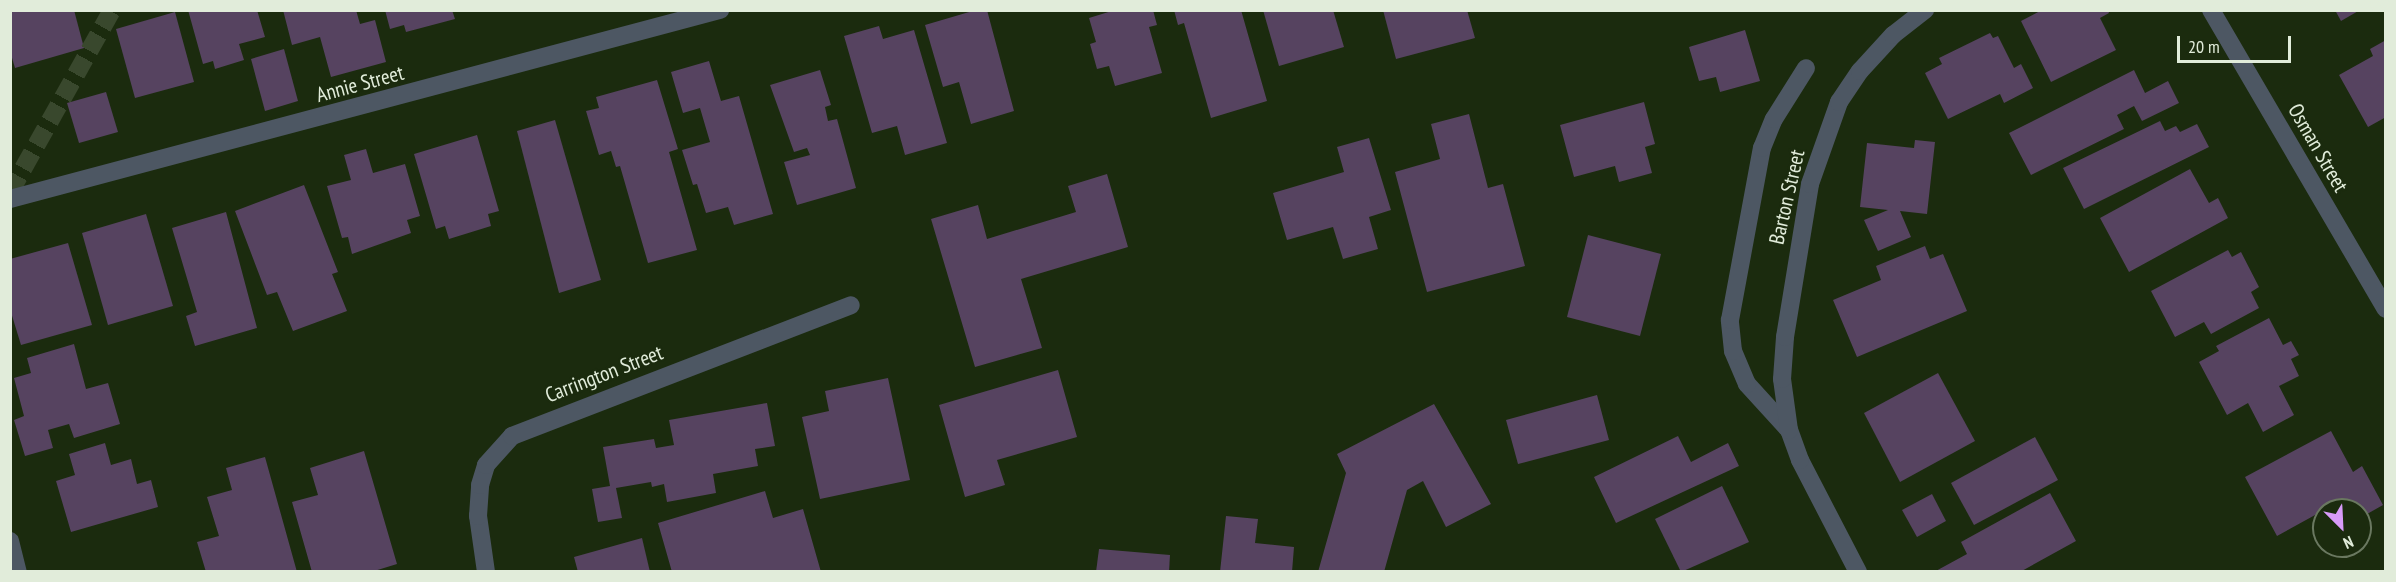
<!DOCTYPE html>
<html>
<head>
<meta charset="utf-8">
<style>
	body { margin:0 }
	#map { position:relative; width:2396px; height:582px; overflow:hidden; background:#1b2b0e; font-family:"PT Sans Narrow",sans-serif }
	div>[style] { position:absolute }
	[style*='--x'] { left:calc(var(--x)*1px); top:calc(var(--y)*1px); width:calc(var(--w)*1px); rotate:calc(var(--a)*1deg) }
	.building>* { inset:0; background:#564360 }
	.motorway-tunnel>* { height:18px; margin-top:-9px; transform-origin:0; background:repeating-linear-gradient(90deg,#39482d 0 18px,transparent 0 27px) }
	.minor>* { height:18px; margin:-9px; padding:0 9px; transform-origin:9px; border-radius:9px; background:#4d5763 }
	span { translate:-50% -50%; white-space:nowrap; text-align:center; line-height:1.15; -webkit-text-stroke:4.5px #1b2b0e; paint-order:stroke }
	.street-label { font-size:21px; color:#e1ecda }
	.frame { position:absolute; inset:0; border:12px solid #e1ecda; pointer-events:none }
	.north { position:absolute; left:2312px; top:498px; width:60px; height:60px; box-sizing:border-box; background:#1b2b0e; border:2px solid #6a7860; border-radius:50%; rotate:156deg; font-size:16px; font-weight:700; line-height:24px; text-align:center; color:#e1ecda }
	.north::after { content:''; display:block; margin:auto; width:21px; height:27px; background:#d89bf8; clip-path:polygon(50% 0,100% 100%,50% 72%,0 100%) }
	.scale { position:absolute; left:2177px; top:36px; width:114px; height:27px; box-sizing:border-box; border:3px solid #e1ecda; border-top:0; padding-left:8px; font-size:18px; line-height:21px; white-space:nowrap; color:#e1ecda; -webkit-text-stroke:4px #1b2b0e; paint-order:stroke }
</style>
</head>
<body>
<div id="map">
	<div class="building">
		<i style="clip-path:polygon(10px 10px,74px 10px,84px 48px,15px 68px,10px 51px)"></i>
		<i style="clip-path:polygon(188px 10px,257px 10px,265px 37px,239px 44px,244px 60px,215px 69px,213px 61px,203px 64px)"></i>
		<i style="clip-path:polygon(283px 10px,356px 10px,360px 24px,375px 20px,386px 62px,331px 77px,320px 37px,292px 45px)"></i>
		<i style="clip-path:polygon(385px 10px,452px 10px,455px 19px,406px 32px,404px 25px,390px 29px)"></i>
		<i style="clip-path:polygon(976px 10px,987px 10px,1014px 111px,971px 124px,959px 82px,943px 87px,925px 25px)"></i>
		<i style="clip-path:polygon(1115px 10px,1153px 10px,1157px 25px,1149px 27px,1162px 73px,1115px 86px,1109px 66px,1097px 69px,1090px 44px,1096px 42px,1089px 18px)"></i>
		<i style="clip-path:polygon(1174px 10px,1241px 10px,1267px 101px,1211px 118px,1184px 23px,1178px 25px)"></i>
		<i style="clip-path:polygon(1263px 10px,1333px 10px,1344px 47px,1279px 66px)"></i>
		<i style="clip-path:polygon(1383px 10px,1467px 10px,1475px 38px,1396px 59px)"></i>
		<i style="clip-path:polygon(2042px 10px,2108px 10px,2109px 13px,2100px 18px,2116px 50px,2051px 82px,2021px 21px)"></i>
		<i style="clip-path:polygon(2335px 10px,2360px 10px,2341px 21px)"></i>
		<i style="clip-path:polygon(175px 12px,194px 82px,135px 98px,116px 29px)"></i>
		<i style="clip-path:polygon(879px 26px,883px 39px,914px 30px,947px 143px,905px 155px,897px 126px,872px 133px,844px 36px)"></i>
		<i style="clip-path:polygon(1745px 30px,1760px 81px,1720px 92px,1716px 77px,1699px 81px,1689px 47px)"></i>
		<i style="clip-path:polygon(1990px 33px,1993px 38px,1998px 36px,2014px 68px,2021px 64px,2033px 88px,2004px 103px,2000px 94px,1948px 119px,1925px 73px,1942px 64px,1939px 58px)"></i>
		<i style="clip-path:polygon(2386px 40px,2386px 117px,2368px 127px,2339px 75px,2373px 56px,2370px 49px)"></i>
		<i style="clip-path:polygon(284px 49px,298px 101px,265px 111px,251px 59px)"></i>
		<i style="clip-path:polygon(709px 61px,721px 101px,739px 96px,773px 214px,734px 225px,728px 207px,706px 213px,697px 184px,693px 185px,682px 150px,710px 142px,700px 108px,683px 113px,671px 72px)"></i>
		<i style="clip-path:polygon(820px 70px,831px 105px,825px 107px,828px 121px,837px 119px,856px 188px,797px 205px,784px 162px,810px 155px,807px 148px,794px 152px,770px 85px)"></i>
		<i style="clip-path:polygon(2134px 70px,2145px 93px,2168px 81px,2179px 103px,2142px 121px,2134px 106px,2117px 115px,2124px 129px,2031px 175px,2009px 133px)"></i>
		<i style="clip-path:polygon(657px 80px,678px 149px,669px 152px,697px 250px,648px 263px,620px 166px,616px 167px,611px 151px,599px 155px,586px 111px,599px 108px,596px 97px)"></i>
		<i style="clip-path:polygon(106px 92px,118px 132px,79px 143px,67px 103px)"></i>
		<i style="clip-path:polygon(1644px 102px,1655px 144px,1645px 147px,1652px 173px,1619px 182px,1615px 166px,1574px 177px,1560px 125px)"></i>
		<i style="clip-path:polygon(1469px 114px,1488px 188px,1503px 184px,1525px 266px,1427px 292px,1395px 172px,1440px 159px,1431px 124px)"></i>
		<i style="clip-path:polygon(555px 120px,601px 280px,559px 293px,517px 131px)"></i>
		<i style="clip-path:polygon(2160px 121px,2165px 131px,2176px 126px,2180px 132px,2197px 124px,2209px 147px,2084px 209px,2063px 168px)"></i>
		<i style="clip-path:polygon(477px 135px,499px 211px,488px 214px,491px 226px,449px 239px,445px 226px,436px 229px,414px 154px)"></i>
		<i style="clip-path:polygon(1369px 138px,1391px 210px,1369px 217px,1378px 249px,1343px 259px,1333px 227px,1287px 240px,1273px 193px,1344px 172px,1337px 147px)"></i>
		<i style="clip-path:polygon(1915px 140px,1935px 142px,1927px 214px,1900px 211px,1911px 237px,1878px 251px,1864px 220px,1888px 210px,1860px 207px,1867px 143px,1914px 148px)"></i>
		<i style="clip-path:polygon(366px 149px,373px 173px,405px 164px,420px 216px,407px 220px,411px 233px,352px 254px,348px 237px,342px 238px,327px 186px,351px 180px,344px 155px)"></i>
		<i style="clip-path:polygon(2190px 169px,2209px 203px,2218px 198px,2228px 218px,2129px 272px,2100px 218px)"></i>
		<i style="clip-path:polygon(1107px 174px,1128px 247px,1021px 279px,1042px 348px,975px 367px,931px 219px,978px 205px,987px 239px,1076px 212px,1068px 186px)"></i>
		<i style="clip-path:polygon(304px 185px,338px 272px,332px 274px,347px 311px,293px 331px,277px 292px,267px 295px,235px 211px)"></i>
		<i style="clip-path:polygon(226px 212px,257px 328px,195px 346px,186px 316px,197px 312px,172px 228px)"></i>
		<i style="clip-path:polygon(146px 214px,173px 306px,108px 325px,82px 233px)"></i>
		<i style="clip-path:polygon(1588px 235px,1661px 254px,1640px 336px,1567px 317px)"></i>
		<i style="clip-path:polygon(68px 243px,92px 325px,21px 345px,10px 309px,10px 259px)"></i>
		<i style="clip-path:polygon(1925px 246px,1930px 259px,1943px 254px,1967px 311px,1857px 357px,1833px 300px,1881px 280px,1876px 266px)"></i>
		<i style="clip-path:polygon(2228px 250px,2232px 257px,2241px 252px,2259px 287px,2251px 292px,2259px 308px,2211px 334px,2204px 322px,2175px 337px,2151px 291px)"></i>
		<i style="clip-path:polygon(2269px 318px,2283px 345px,2291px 341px,2299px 355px,2291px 359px,2299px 376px,2279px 386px,2294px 415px,2263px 432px,2248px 403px,2227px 415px,2199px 362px,2219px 351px,2216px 346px)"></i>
		<i style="clip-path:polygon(74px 344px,86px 389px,108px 383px,120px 424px,74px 438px,69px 424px,48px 430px,53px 448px,25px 456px,14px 420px,24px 416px,14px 378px,31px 373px,27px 358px)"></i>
		<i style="clip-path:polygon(1058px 370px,1077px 437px,997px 460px,1005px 485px,965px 497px,939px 405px)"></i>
		<i style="clip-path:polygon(1938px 373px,1975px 441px,1900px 482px,1864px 413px)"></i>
		<i style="clip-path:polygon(888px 378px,910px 480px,820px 499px,802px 417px,829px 411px,825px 391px)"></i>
		<i style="clip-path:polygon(1597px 395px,1609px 440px,1518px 464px,1506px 420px)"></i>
		<i style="clip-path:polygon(767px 403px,775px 446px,755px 449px,758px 466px,713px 474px,716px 493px,667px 502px,664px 484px,652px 487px,651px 482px,616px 488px,622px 518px,598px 522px,592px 489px,610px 486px,603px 447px,654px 439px,656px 448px,674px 445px,669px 420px)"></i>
		<i style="clip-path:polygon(1434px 404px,1491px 504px,1446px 527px,1423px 481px,1407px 490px,1384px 572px,1318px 572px,1346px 473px,1337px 454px)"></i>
		<i style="clip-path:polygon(2331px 431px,2353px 472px,2362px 466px,2383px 505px,2360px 518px,2360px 510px,2326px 509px,2277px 536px,2245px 477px)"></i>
		<i style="clip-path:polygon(1678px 436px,1691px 462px,1728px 443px,1739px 466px,1616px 523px,1594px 477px)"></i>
		<i style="clip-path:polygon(2035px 437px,2058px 480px,1974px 525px,1951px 483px)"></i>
		<i style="clip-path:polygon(105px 443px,111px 465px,131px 459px,137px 484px,151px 480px,158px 507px,71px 532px,56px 481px,75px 475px,69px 454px)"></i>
		<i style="clip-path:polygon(364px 451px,397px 564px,371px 572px,312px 572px,292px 502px,318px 495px,310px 468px)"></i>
		<i style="clip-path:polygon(265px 457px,297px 572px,206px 572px,197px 542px,219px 536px,207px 497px,232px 490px,226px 468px)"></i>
		<i style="clip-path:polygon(1722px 486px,1749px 542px,1681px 572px,1655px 519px)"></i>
		<i style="clip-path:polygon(765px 491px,773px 518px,803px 509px,821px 572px,672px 572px,658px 523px)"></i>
		<i style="clip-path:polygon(2050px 493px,2076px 541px,2020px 572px,1934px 572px,1967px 554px,1961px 542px)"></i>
		<i style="clip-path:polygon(1932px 494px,1946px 521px,1917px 537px,1902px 510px)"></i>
		<i style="clip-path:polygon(1226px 516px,1258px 519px,1255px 543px,1294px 547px,1292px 572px,1220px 572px)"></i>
		<i style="clip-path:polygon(642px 538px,650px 572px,578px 572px,574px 557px)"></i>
		<i style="clip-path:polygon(1099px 549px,1170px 555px,1169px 572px,1096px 572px)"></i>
	</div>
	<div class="motorway-tunnel">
		<i style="--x:10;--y:192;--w:209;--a:-60.7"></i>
	</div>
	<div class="minor">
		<i style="--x:2211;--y:10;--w:346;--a:59.7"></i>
		<i style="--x:10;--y:199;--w:735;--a:-14.91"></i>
		<i style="--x:1788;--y:429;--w:61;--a:-132.3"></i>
		<i style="--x:1747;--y:384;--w:36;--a:-113"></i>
		<i style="--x:1733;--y:351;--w:31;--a:-96"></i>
		<i style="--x:1730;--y:320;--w:175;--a:-79.5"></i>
		<i style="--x:1762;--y:148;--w:31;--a:-68"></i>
		<i style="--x:1774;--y:119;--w:60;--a:-57.9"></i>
		<i style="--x:10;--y:541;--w:32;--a:76"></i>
		<i style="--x:486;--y:572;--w:57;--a:-98.1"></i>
		<i style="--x:478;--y:516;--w:31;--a:-86"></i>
		<i style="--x:480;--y:485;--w:21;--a:-73"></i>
		<i style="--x:486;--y:465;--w:39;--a:-48"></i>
		<i style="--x:512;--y:436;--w:363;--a:-21.1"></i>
		<i style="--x:1858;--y:572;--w:126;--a:-117.4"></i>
		<i style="--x:1800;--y:460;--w:32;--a:-110"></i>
		<i style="--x:1789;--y:430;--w:51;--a:-97.8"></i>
		<i style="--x:1782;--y:379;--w:42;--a:-85.9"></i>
		<i style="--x:1785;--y:337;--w:155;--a:-80.7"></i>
		<i style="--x:1810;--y:184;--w:87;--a:-70.5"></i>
		<i style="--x:1839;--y:102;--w:37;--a:-56"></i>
		<i style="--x:1860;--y:71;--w:49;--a:-47.5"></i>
		<i style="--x:1893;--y:35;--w:41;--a:-38"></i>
	</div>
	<div class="street-label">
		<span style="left:360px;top:84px;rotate:-15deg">Annie Street</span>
		<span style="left:2318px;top:148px;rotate:60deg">Osman Street</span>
		<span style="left:1787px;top:197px;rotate:-77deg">Barton Street</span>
		<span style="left:604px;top:374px;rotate:-21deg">Carrington Street</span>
	</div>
	<div class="frame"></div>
	<div class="north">N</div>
	<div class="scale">20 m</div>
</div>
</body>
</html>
